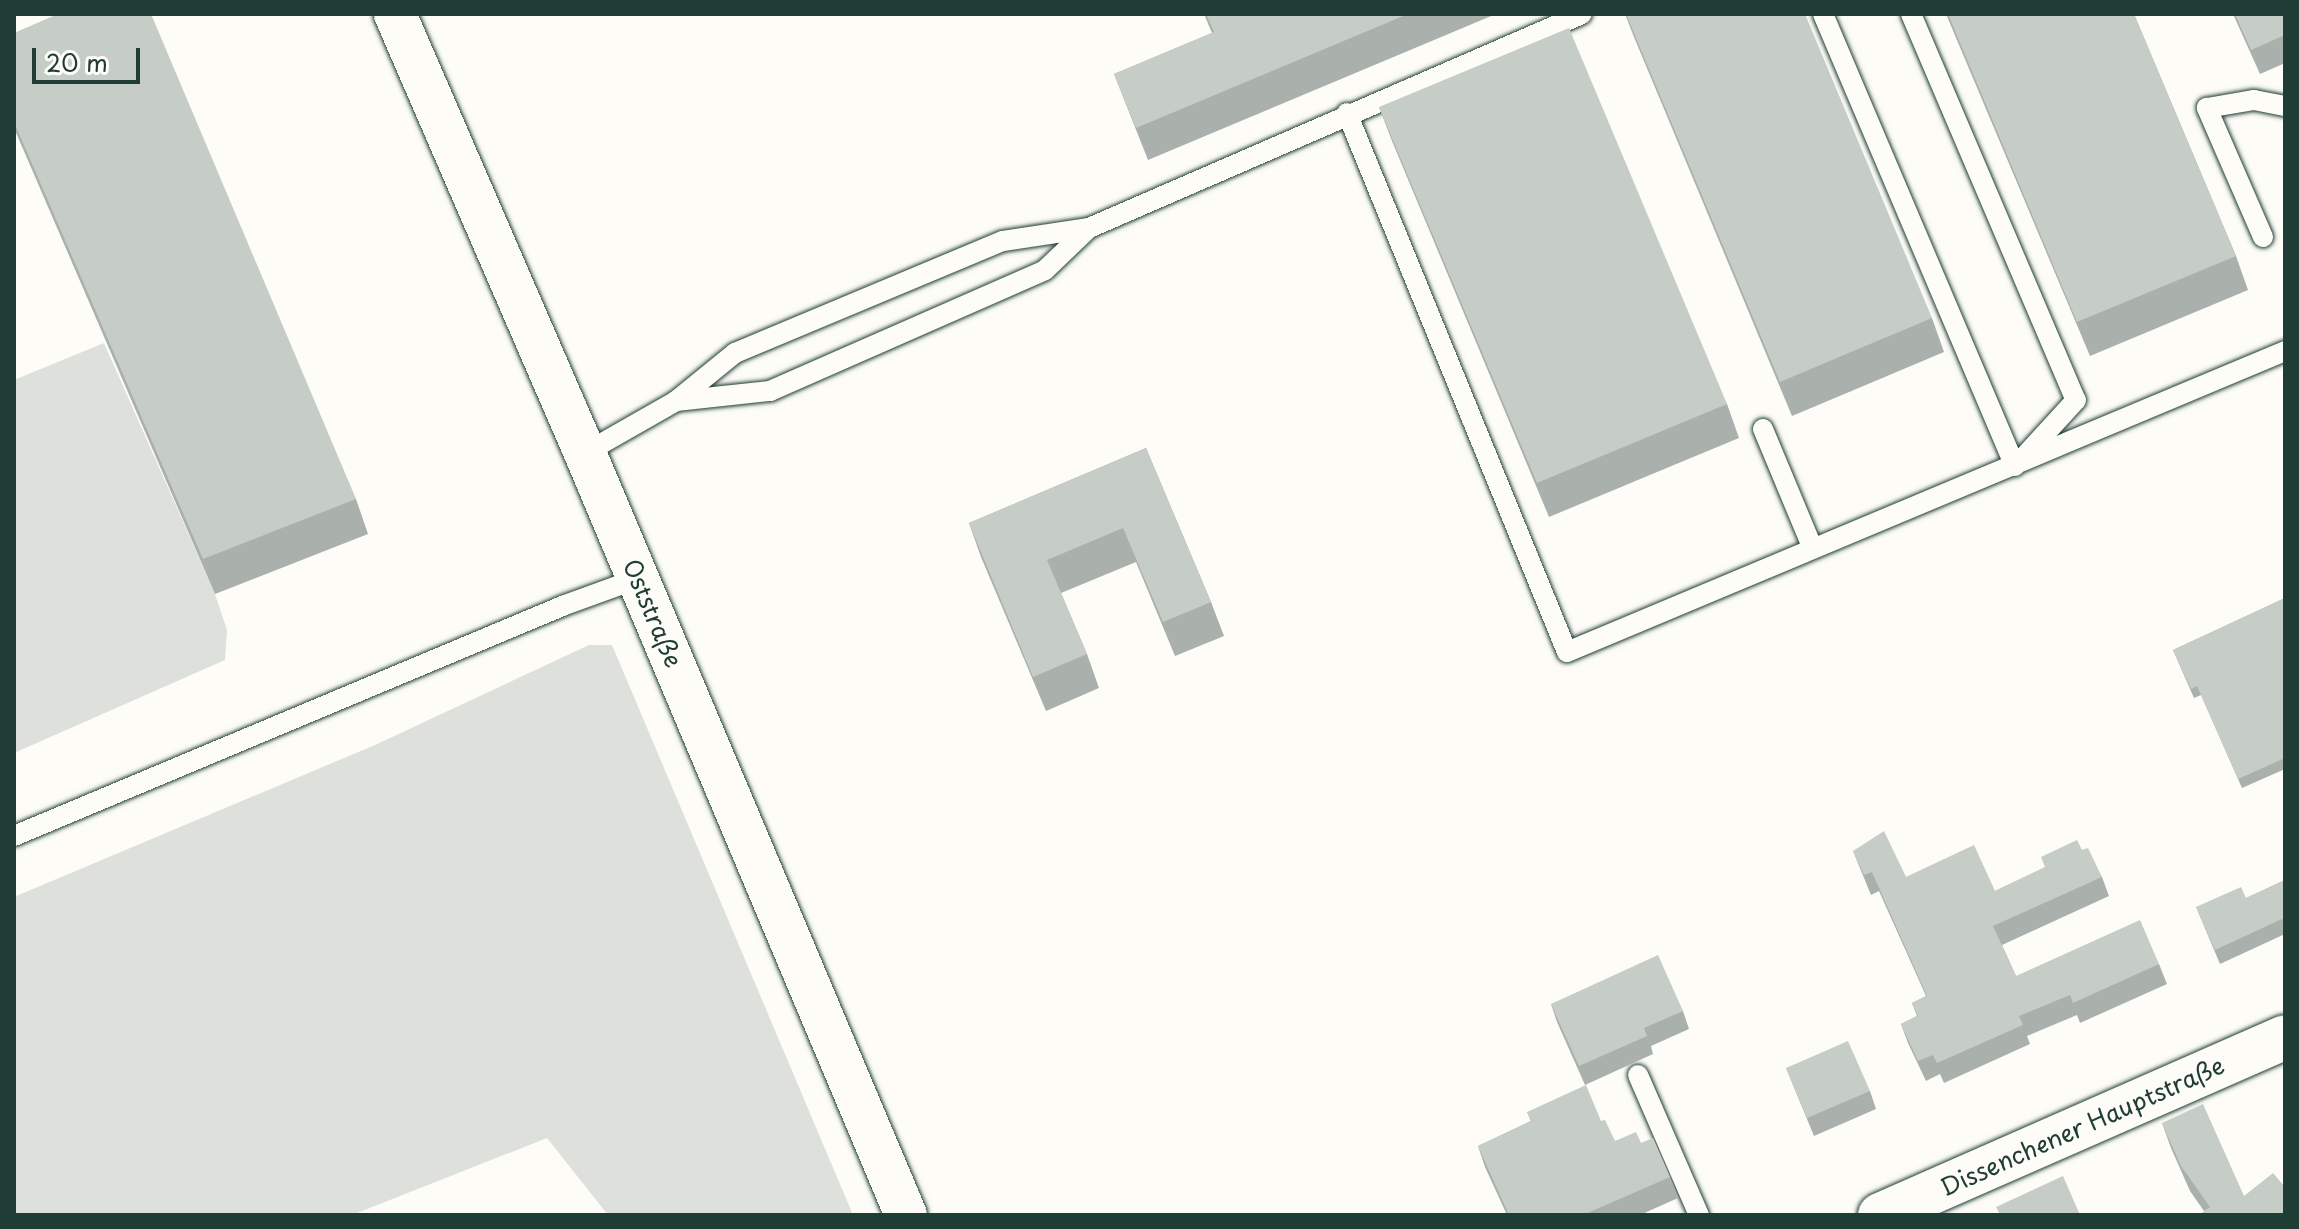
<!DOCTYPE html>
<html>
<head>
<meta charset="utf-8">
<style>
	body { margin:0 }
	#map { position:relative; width:2299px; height:1229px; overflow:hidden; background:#fdfcf7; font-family:"Playpen Sans",sans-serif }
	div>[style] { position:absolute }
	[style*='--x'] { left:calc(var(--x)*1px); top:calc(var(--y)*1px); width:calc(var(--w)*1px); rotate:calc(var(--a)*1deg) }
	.green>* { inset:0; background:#dde0db }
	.roads { filter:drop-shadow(0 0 2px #1f3d34) drop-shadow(0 0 2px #1f3d34) }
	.lane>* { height:20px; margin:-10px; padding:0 10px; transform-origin:10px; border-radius:10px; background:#fdfcf7 }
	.street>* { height:42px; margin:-21px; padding:0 21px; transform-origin:21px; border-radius:21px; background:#fdfcf7 }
	.secondary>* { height:44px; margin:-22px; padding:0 22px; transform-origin:22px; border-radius:22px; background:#fdfcf7 }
	.wall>* { inset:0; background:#aab0ab }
	.building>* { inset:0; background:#c6cdc7 }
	span { translate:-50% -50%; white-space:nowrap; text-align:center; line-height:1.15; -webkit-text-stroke:8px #fdfcf7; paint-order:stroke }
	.street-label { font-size:24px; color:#1f3d34 }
	.frame { position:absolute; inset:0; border:16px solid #1f3d34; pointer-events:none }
	.scale { position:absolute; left:32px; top:48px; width:108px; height:36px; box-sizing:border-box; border:4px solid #1f3d34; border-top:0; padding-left:10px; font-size:24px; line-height:28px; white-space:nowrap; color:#1f3d34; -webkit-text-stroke:6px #fdfcf7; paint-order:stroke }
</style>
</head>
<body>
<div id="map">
	<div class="green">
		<i style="clip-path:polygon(104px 343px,215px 594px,227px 630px,225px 660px,14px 753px,14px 380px)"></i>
		<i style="clip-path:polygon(589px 645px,612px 645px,853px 1215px,608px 1215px,547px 1138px,352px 1215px,14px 1215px,14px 897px,375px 745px)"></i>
	</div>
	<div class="roads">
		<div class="lane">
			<i style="--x:1823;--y:14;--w:491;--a:67"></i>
			<i style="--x:1911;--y:14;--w:420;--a:66.9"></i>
			<i style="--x:2076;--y:400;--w:81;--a:132.5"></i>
			<i style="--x:1347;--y:113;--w:582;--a:67.8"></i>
			<i style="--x:1567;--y:652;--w:779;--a:-22.74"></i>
			<i style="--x:2263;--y:237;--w:141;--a:-113.5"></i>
			<i style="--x:2207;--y:108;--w:48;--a:-9.7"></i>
			<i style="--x:2254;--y:100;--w:32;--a:11"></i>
			<i style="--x:676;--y:401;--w:95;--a:-6.1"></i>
			<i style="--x:770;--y:391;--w:300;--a:-23.7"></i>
			<i style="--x:1045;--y:270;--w:61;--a:-43.7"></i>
			<i style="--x:1763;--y:429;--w:128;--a:67.4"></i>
			<i style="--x:585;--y:453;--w:105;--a:-29.7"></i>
			<i style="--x:676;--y:401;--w:76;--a:-39.1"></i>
			<i style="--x:735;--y:353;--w:290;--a:-22.7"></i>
			<i style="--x:1003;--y:241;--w:87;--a:-8.6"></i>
			<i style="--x:1089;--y:228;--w:537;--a:-23.46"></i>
			<i style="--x:14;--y:836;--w:597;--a:-22.75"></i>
			<i style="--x:565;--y:605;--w:79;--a:-20"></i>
			<i style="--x:1638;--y:1075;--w:153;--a:66.5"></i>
		</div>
		<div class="street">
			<i style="--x:395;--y:14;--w:478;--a:66.6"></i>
			<i style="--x:585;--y:453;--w:827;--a:67.16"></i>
		</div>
		<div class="secondary">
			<i style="--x:1880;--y:1215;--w:442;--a:-23.7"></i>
		</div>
	</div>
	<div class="wall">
		<i style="clip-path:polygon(1204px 14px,1496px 14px,1148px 160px,1114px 74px,1212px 33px)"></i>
		<i style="clip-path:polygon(1625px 14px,1932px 318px,1944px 352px,1792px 416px,1634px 37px)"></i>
		<i style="clip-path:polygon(1946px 14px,2134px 14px,2236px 256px,2248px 290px,2090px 356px)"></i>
		<i style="clip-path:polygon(2233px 14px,2285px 14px,2285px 63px,2260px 74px)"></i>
		<i style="clip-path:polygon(14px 33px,356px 499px,368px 534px,215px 594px,14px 128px)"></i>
		<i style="clip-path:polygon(1379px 107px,1727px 404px,1739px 438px,1549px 517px,1392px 141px)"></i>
		<i style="clip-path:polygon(1146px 448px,1211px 602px,1224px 636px,1175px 656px,1136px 562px,1061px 593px,1087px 654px,1099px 688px,1046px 711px,981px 557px,969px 523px)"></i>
		<i style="clip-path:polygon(2285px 598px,2285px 769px,2242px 788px,2201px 695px,2194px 698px,2173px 650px)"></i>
		<i style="clip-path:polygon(2082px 850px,2102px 877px,2109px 896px,2002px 945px,2016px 976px,2159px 964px,2167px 984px,2080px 1023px,2077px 1015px,2027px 1036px,2030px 1044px,1944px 1083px,1940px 1074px,1926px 1081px,1908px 1043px,1901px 1024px,1917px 1016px,1912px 1003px,1926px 996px,1879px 891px,1871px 895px,1853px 851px,1906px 877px,1995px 891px)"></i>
		<i style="clip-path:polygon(2285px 880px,2285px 934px,2220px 964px,2196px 907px,2246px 898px)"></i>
		<i style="clip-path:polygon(1551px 1004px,1683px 1011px,1689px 1029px,1651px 1046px,1653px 1054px,1585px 1085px,1557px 1022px)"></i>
		<i style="clip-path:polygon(1786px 1068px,1870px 1091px,1876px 1109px,1814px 1136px)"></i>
		<i style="clip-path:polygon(1527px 1112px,1601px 1121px,1615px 1141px,1641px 1143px,1670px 1177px,1678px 1198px,1640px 1215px,1507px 1215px,1485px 1167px,1478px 1146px,1531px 1121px)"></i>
		<i style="clip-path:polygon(2162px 1123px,2244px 1196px,2204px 1211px,2190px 1191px,2171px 1148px)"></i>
	</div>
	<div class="building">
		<i style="clip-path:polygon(58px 14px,151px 14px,356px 499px,203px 559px,14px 122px,14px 33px)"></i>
		<i style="clip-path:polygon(1206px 14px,1408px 14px,1136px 128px,1114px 74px,1214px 32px)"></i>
		<i style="clip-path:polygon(1626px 14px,1805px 14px,1932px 318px,1780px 382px)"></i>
		<i style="clip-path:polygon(1948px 14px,2134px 14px,2236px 256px,2077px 322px)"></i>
		<i style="clip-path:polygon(2235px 14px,2285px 14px,2285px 35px,2251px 50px)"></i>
		<i style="clip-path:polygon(1569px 28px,1727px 404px,1537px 483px,1379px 107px)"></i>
		<i style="clip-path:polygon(1146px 448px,1211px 602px,1163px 622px,1123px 528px,1047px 560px,1087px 654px,1033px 677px,969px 523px)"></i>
		<i style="clip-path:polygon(2285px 598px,2285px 758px,2238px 779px,2197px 686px,2191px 689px,2173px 650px)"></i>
		<i style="clip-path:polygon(1884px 831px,1906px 877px,1974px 845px,1995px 891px,2045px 867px,2041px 857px,2077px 840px,2082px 850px,2088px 848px,2102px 877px,1993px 926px,2016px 976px,2140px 920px,2159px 964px,2073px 1003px,2070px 995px,2019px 1016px,2023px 1025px,1937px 1063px,1933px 1055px,1918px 1061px,1901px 1024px,1918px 1016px,1912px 1003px,1927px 996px,1872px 872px,1864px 875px,1853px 851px)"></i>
		<i style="clip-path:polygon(2285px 880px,2285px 927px,2282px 919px,2215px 950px,2196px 907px,2241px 887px,2246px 898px)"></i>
		<i style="clip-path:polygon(1658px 955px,1683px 1011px,1644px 1028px,1647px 1036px,1579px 1066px,1551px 1004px)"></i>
		<i style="clip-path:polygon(1848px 1041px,1870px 1091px,1807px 1118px,1786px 1068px)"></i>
		<i style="clip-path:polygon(1586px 1085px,1601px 1121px,1605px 1120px,1615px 1141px,1636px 1132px,1641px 1143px,1653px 1138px,1670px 1177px,1583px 1215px,1509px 1215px,1478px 1146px,1532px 1121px,1527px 1112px)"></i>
		<i style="clip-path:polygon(2203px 1104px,2244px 1196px,2273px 1173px,2285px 1187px,2285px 1215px,2199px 1215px,2210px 1207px,2181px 1166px,2162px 1123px)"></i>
		<i style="clip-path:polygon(2063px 1176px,2080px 1215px,2000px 1215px,1996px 1207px)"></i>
	</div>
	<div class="street-label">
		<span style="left:653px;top:613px;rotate:67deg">Oststraße</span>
		<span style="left:2082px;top:1126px;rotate:-24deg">Dissenchener Hauptstraße</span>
	</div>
	<div class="frame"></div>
	<div class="scale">20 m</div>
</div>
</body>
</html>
